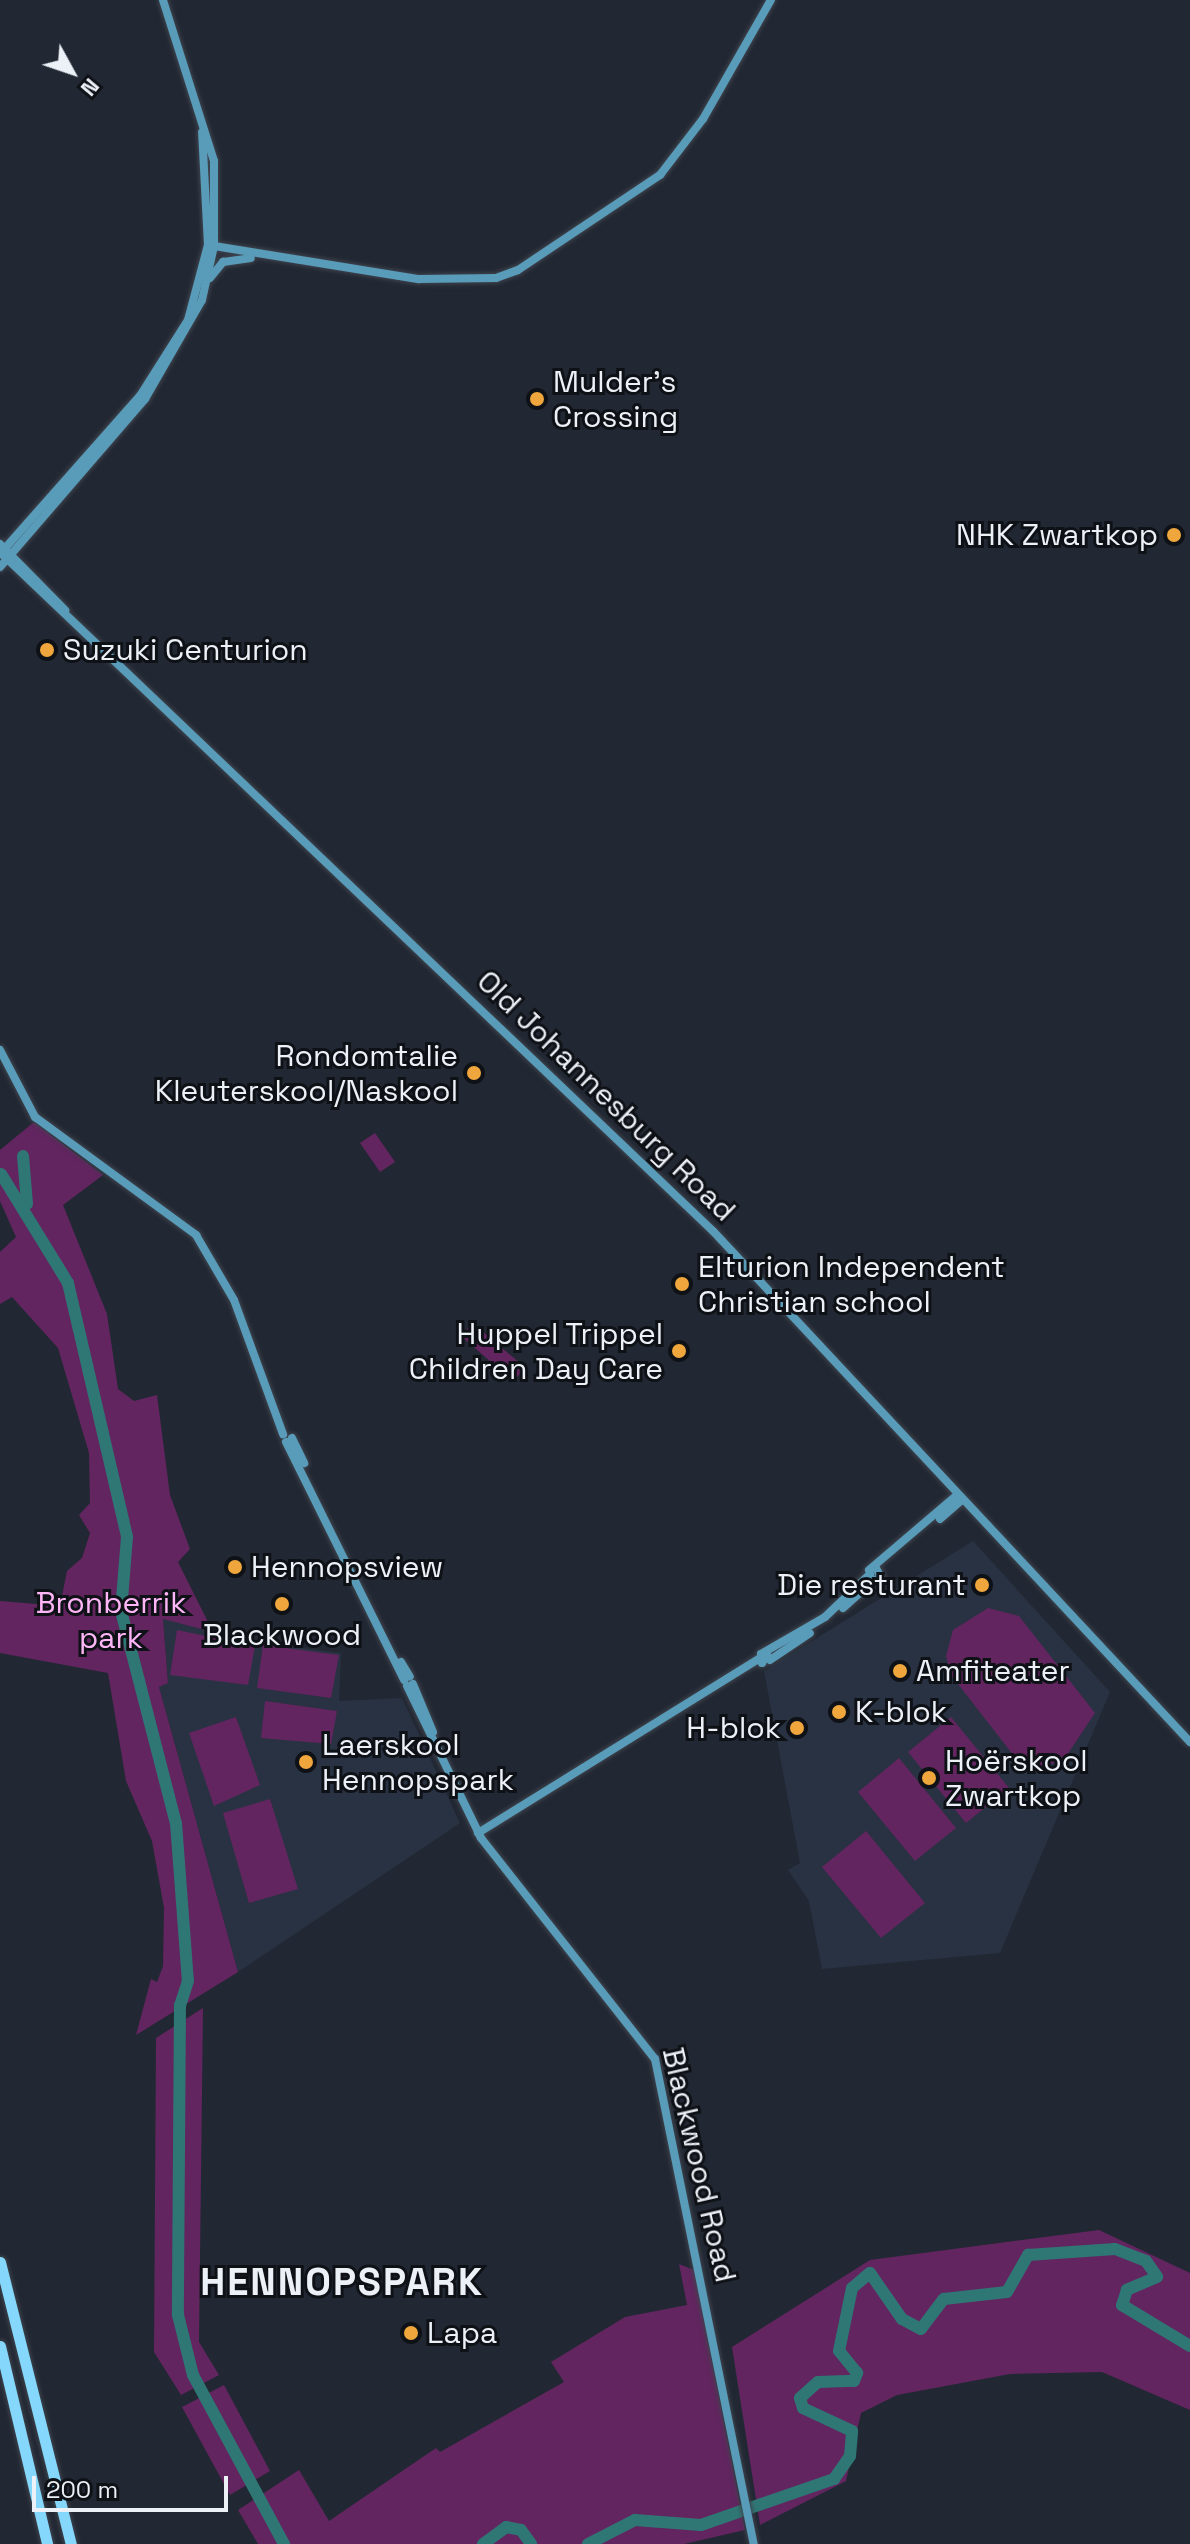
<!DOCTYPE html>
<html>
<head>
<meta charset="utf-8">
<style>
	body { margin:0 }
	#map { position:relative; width:1190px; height:2544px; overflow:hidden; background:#222833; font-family:"Space Grotesk",sans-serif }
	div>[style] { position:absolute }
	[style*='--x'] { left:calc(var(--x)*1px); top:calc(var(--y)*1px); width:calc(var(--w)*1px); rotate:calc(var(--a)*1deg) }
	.built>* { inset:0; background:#293242 }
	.green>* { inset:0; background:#62255f }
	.river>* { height:12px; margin:-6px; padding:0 6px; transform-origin:6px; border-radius:6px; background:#2f7775 }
	.roads { filter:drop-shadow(0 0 2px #3e444e) drop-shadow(0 0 2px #3e444e) }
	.secondary>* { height:8px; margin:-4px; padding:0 4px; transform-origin:4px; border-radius:4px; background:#599cb9 }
	.highway>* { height:11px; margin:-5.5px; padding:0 5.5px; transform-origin:5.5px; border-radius:5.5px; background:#85d8fb }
	.dots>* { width:22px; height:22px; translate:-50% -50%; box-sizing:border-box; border:4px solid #0e1116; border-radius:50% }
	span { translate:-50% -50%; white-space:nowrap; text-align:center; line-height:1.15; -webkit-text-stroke:6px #0e1116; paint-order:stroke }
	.poi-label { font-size:30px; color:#ecf0f7 }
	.left { translate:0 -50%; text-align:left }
	.right { translate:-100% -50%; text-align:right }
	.street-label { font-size:30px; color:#ecf0f7 }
	.park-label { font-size:30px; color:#fdb5f6 }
	.district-label { font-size:38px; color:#ecf0f7; font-weight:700; letter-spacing:2px }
	.north { position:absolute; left:32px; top:32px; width:80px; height:80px; -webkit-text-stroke:6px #0e1116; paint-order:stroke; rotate:130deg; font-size:22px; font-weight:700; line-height:32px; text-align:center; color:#ecf0f7 }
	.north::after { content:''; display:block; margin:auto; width:28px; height:36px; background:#ecf0f7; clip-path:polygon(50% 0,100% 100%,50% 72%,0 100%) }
	.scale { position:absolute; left:32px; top:2476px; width:196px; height:36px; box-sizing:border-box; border:4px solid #ecf0f7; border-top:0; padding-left:10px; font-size:24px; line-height:28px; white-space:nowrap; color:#ecf0f7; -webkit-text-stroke:6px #0e1116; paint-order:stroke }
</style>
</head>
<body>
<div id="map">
	<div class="built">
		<i style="clip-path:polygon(973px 1541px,1110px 1692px,1000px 1953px,822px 1969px,809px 1901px,788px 1870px,800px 1863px,764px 1671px)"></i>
		<i style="clip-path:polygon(163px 1619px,255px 1642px,341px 1653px,339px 1701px,402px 1698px,460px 1823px,238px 1972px,159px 1687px,168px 1682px)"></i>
	</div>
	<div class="green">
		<i style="clip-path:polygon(34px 1122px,103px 1175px,63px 1205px,107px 1314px,118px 1389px,134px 1401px,157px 1395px,170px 1495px,190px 1549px,178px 1562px,213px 1632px,163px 1619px,168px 1683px,159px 1687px,238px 1972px,136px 2035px,151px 1979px,157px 1982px,163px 1966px,164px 1908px,152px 1841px,126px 1781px,108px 1673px,0 1653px,0 1601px,60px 1606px,67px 1571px,82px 1558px,90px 1533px,79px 1515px,90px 1503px,89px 1453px,58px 1348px,12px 1297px,0 1304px,0 1252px,16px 1237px,0 1201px,0 1150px)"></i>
		<i style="clip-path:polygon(375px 1133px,395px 1162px,380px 1172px,360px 1143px)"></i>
		<i style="clip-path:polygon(472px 1323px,526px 1368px,513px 1381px,461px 1336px)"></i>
		<i style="clip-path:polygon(988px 1608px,1019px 1616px,1095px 1713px,1063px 1761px,1041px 1766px,1014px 1756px,951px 1675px,946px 1656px,953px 1630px)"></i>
		<i style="clip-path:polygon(177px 1630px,255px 1646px,248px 1685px,170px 1675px)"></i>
		<i style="clip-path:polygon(263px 1645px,339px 1655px,331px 1698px,257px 1688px)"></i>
		<i style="clip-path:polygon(265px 1701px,337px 1711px,331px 1744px,261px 1738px)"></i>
		<i style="clip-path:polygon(236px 1717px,260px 1785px,214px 1806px,189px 1733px)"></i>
		<i style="clip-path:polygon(951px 1717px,1009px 1788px,966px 1823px,908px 1752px)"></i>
		<i style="clip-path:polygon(899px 1758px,956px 1828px,915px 1861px,858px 1792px)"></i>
		<i style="clip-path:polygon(270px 1799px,298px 1889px,249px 1903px,223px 1813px)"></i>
		<i style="clip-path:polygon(866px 1831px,925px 1903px,881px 1938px,822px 1867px)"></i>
		<i style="clip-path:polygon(203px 2008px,199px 2342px,219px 2375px,181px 2395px,154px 2352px,156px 2038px)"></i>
		<i style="clip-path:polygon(1099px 2230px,1190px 2273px,1190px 2410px,1102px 2372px,1010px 2374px,897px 2395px,861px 2413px,846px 2481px,760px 2525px,732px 2347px,870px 2260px)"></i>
		<i style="clip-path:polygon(679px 2264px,694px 2270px,745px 2530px,684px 2544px,258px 2544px,238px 2510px,299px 2470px,329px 2521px,436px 2448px,440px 2452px,564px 2382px,551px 2362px,625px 2317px,687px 2305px)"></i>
		<i style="clip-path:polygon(224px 2385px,270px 2471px,230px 2495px,182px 2407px)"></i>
	</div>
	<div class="river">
		<i style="--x:23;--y:1156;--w:48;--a:85.2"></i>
		<i style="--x:1;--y:1174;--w:128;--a:58.4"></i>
		<i style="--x:68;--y:1283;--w:261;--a:76.9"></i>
		<i style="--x:127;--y:1537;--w:74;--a:94.6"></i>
		<i style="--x:121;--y:1611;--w:219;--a:75.5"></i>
		<i style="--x:176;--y:1823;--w:158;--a:85.7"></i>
		<i style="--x:188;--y:1981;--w:25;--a:108"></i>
		<i style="--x:180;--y:2005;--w:310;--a:90.4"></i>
		<i style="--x:178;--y:2315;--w:62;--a:76"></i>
		<i style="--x:193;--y:2375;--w:192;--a:61.7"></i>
		<i style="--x:483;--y:2544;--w:29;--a:-36"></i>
		<i style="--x:506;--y:2527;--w:15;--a:11"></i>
		<i style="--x:521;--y:2530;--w:17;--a:54"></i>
		<i style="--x:588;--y:2544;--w:53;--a:-27.1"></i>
		<i style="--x:635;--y:2520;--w:66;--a:4.3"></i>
		<i style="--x:701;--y:2525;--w:141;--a:-19.1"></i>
		<i style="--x:834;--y:2479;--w:28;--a:-55"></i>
		<i style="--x:850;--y:2456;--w:25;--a:-85"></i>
		<i style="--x:852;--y:2431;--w:54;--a:-154.9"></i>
		<i style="--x:803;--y:2408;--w:10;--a:-107"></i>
		<i style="--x:800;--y:2398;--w:24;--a:-42"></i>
		<i style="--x:818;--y:2382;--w:36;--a:-2"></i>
		<i style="--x:854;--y:2381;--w:9;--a:-69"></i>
		<i style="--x:857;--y:2373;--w:28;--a:-129"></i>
		<i style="--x:839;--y:2351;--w:64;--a:-78.3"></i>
		<i style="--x:852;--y:2288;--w:23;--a:-40"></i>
		<i style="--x:870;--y:2273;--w:56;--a:55.2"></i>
		<i style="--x:902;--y:2319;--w:21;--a:28"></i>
		<i style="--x:921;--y:2329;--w:38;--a:-53"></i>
		<i style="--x:944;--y:2299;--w:63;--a:-6.3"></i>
		<i style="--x:1007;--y:2292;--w:43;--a:-60.4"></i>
		<i style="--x:1028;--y:2255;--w:87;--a:-3.9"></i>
		<i style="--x:1115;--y:2249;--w:33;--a:21"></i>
		<i style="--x:1146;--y:2261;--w:19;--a:55"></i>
		<i style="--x:1157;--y:2277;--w:33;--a:157"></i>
		<i style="--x:1127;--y:2290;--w:16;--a:108"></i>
		<i style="--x:1122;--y:2305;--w:79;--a:31.1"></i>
	</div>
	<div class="roads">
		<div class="secondary">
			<i style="--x:208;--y:245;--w:214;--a:9.2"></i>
			<i style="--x:419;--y:279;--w:77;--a:-0.7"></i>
			<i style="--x:496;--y:278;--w:23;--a:-20"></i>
			<i style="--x:518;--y:270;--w:171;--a:-33.8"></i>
			<i style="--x:660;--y:175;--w:71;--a:-52.5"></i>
			<i style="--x:703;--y:119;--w:137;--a:-60.3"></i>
			<i style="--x:210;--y:278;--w:21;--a:-51"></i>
			<i style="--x:223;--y:262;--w:28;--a:-8"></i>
			<i style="--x:0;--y:544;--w:93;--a:45.4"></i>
			<i style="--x:0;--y:552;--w:985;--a:43.6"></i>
			<i style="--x:713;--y:1231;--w:699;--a:46.97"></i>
			<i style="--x:0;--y:554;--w:211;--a:-48.5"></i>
			<i style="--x:140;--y:396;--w:90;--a:-57.7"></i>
			<i style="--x:188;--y:320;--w:78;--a:-75.1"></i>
			<i style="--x:208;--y:245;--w:113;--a:-93"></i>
			<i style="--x:0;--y:567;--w:222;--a:-49.2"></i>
			<i style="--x:145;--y:399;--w:114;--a:-60.1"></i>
			<i style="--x:202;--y:300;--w:55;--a:-77.5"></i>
			<i style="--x:214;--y:246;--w:85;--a:-90"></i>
			<i style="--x:214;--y:161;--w:169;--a:-107.6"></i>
			<i style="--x:0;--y:1050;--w:76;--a:62.4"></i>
			<i style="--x:35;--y:1117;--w:200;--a:36.2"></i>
			<i style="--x:196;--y:1235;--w:75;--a:59.7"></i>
			<i style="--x:234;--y:1300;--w:143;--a:69.9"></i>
			<i style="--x:292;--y:1438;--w:28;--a:64"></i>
			<i style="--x:286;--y:1442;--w:266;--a:63.6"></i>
			<i style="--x:940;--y:1519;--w:28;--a:-41"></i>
			<i style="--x:876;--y:1568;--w:11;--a:63"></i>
			<i style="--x:881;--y:1578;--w:10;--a:156"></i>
			<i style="--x:872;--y:1582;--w:12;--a:-104"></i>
			<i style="--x:869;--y:1570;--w:114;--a:-40.4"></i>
			<i style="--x:843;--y:1608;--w:39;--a:-42"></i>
			<i style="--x:767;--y:1654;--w:10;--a:119"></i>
			<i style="--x:762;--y:1663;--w:9;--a:-96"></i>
			<i style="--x:761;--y:1654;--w:74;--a:-30"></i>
			<i style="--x:825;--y:1617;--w:58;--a:-43.6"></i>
			<i style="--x:770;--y:1660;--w:48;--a:-34"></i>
			<i style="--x:401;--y:1662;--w:17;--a:59"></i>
			<i style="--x:413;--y:1684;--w:52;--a:67.4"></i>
			<i style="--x:407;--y:1686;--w:169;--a:64"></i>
			<i style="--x:481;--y:1838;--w:281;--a:51.8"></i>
			<i style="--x:655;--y:2059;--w:495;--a:78.5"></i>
			<i style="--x:478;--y:1833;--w:331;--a:-31.8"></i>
		</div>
		<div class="highway">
			<i style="--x:0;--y:2262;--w:291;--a:75.9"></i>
			<i style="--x:0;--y:2346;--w:204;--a:76.6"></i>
		</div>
	</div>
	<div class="dots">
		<i style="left:537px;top:399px;background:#efa73d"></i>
		<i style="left:1174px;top:535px;background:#efa73d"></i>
		<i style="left:47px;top:650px;background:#efa73d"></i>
		<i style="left:474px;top:1073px;background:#efa73d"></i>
		<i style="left:682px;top:1284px;background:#efa73d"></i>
		<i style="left:679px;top:1351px;background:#efa73d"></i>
		<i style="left:235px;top:1567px;background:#efa73d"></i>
		<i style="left:982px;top:1585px;background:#efa73d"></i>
		<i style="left:282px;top:1604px;background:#efa73d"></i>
		<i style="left:900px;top:1671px;background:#efa73d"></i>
		<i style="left:839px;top:1712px;background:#efa73d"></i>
		<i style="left:797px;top:1728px;background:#efa73d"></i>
		<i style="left:306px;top:1762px;background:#efa73d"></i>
		<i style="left:929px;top:1778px;background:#efa73d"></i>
		<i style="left:411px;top:2333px;background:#efa73d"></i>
	</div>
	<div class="poi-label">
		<span class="left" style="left:553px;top:399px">Mulder's<br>Crossing</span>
		<span class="right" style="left:1158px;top:535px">NHK Zwartkop</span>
		<span class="left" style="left:63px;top:650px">Suzuki Centurion</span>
		<span class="right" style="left:458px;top:1073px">Rondomtalie<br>Kleuterskool/Naskool</span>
		<span class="left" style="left:698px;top:1284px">Elturion Independent<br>Christian school</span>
		<span class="right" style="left:663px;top:1351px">Huppel Trippel<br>Children Day Care</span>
		<span class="left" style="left:251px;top:1567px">Hennopsview</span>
		<span class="right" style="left:966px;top:1585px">Die resturant</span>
		<span style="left:282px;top:1635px">Blackwood</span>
		<span class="left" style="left:916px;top:1671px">Amfiteater</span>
		<span class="left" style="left:855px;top:1712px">K-blok</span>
		<span class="right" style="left:781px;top:1728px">H-blok</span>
		<span class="left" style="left:322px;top:1762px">Laerskool<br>Hennopspark</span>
		<span class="left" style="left:945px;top:1778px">Hoërskool<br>Zwartkop</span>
		<span class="left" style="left:427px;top:2333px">Lapa</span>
	</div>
	<div class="street-label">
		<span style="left:606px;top:1096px;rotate:44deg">Old Johannesburg Road</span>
		<span style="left:699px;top:2165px;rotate:77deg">Blackwood Road</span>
	</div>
	<div class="park-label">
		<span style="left:111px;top:1620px">Bronberrik<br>park</span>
	</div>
	<div class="district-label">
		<span style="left:342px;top:2283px">HENNOPSPARK</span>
	</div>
	<div class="north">N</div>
	<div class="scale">200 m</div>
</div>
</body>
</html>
